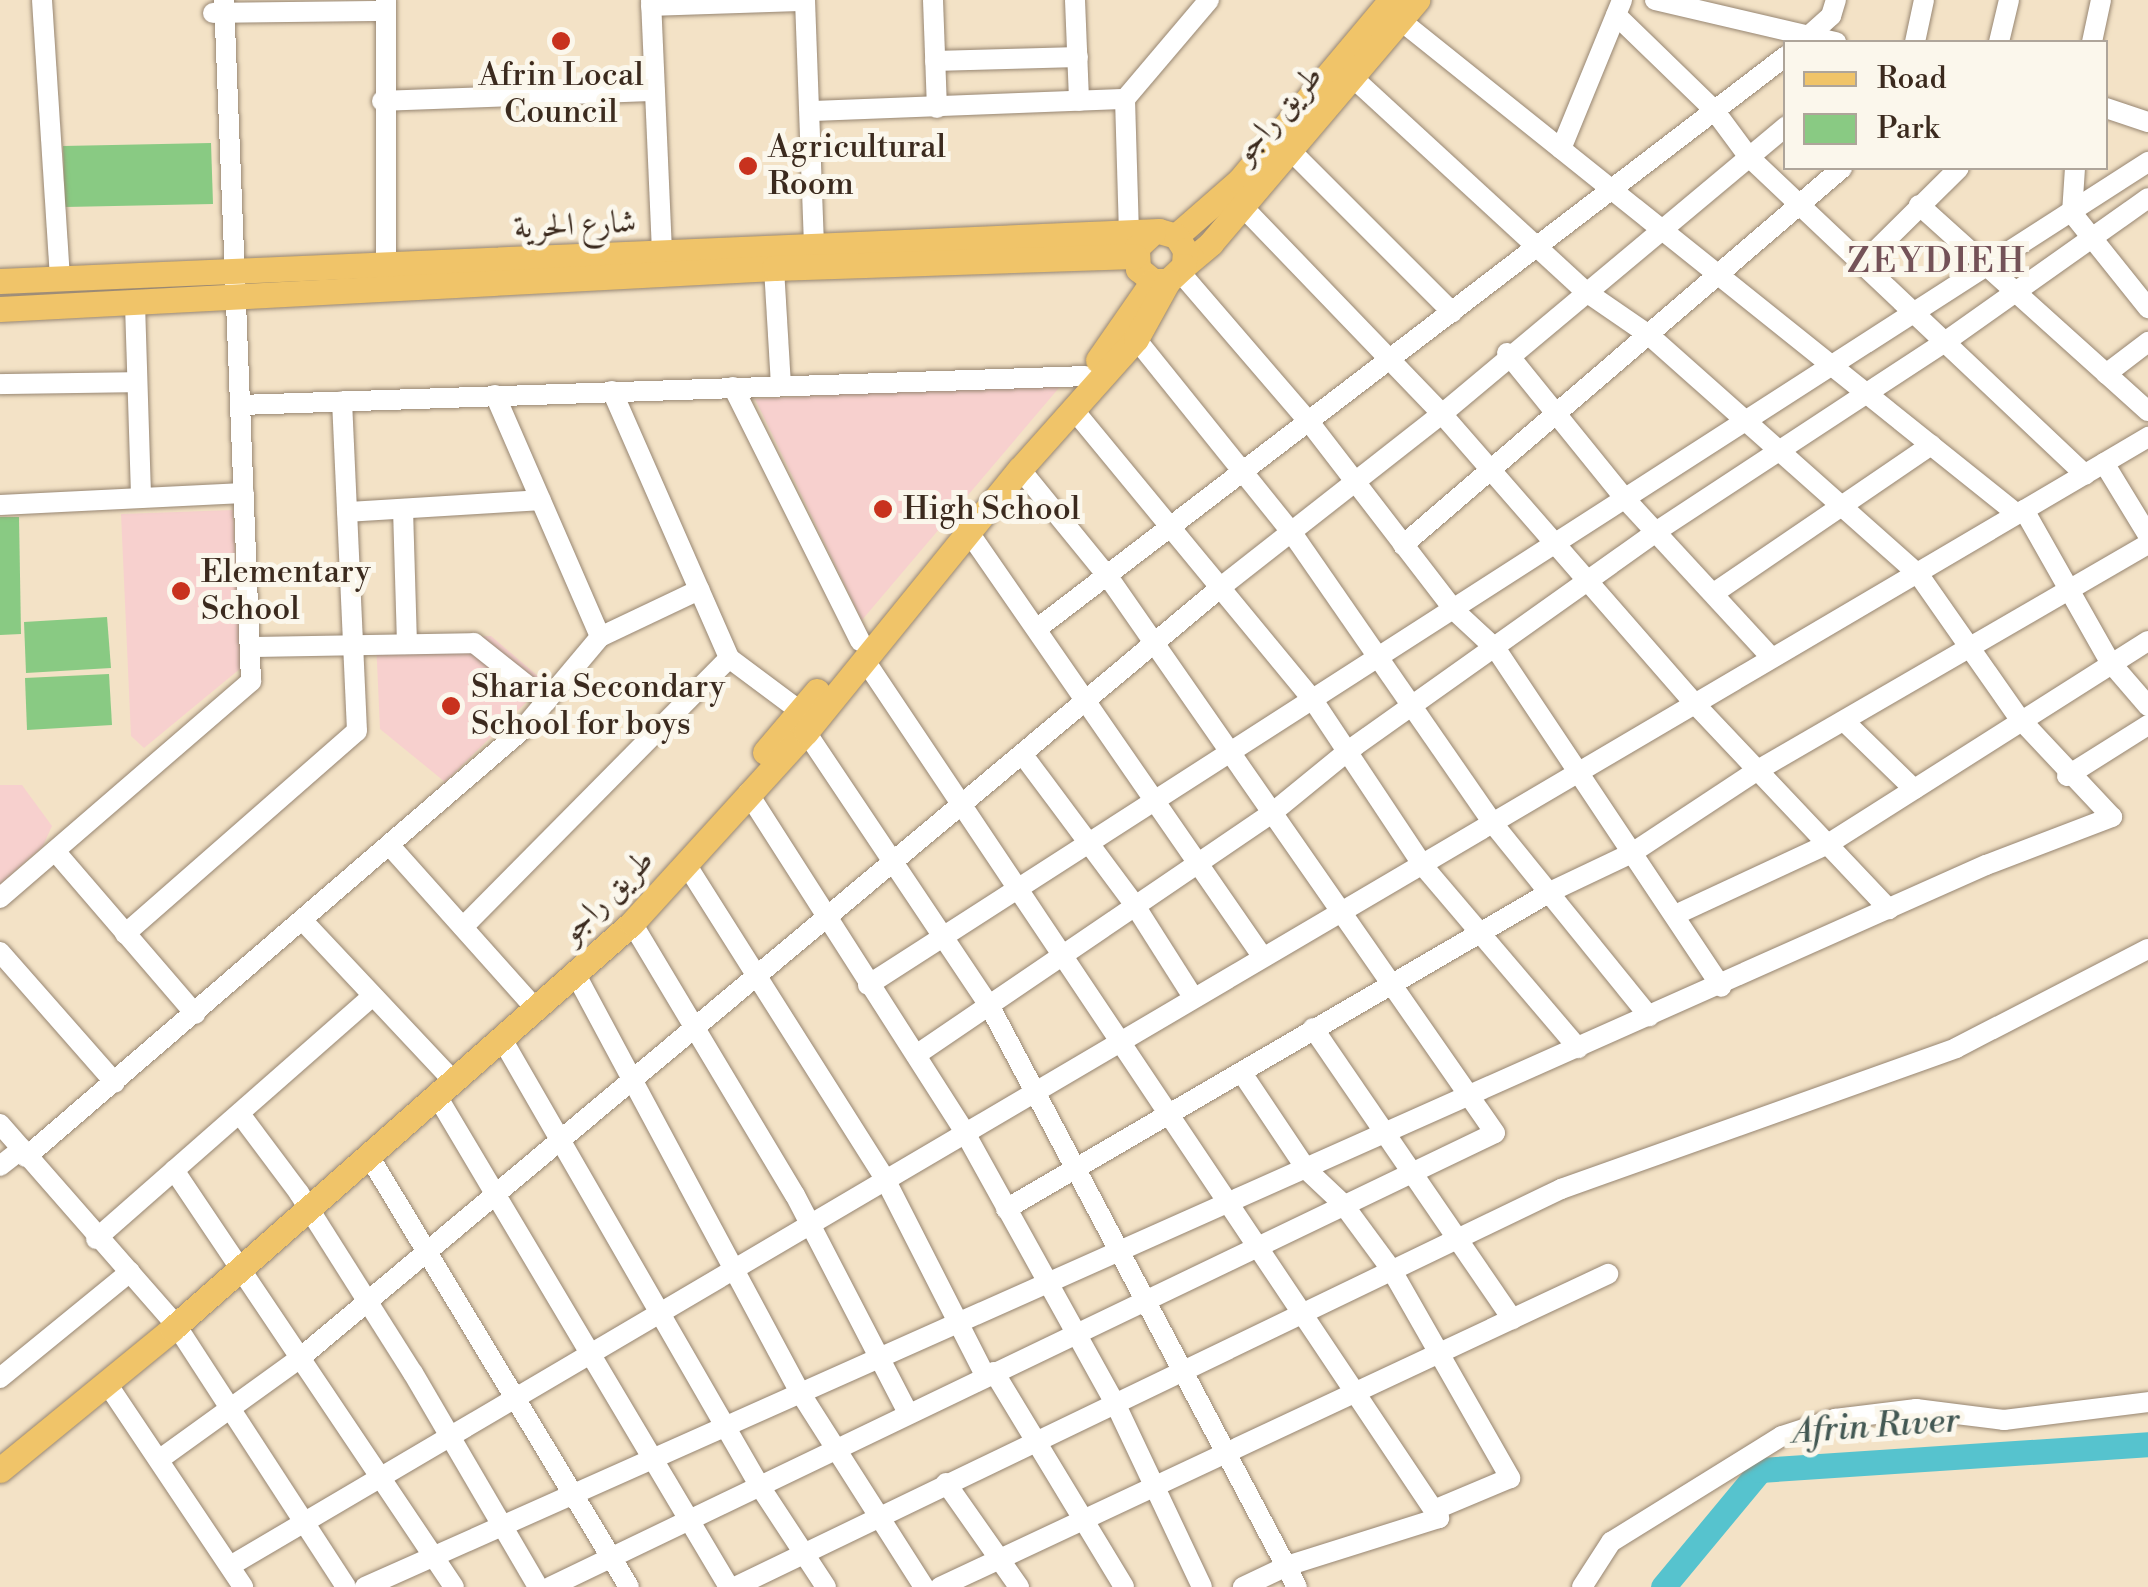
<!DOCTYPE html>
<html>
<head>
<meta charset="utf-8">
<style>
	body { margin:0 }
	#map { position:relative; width:2148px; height:1587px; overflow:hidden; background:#f3e2c6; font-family:"Libre Bodoni",Amiri,serif }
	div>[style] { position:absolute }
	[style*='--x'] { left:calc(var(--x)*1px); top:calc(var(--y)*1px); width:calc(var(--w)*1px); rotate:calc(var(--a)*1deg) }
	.built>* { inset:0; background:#f7d0ce }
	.green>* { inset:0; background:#89ca83 }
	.river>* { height:25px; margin:-12.5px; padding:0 12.5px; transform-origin:12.5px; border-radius:12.5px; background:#56c3ce }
	.roads { filter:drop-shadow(0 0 2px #978672) drop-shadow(0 0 2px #978672) }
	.minor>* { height:20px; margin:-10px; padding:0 10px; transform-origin:10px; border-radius:10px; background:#fff }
	.major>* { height:25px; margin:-12.5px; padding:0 12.5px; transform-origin:12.5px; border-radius:12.5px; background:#f0c469 }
	.dots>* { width:28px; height:28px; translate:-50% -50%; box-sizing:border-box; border:5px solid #fbf7ec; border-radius:50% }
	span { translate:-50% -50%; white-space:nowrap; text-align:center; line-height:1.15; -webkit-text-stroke:10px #fbf7ec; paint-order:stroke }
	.poi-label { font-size:32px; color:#3b2a1e }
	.left { translate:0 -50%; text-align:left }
	.street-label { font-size:32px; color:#3b2a1e }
	.neighbourhood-label { font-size:35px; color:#745258; letter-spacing:2.5px }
	.water-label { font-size:35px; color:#435853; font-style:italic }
	.legend { position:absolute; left:1783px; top:40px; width:325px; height:130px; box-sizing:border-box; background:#fbf7ec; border:2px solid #aea59a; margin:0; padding:12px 18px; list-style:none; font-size:30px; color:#3b2a1e }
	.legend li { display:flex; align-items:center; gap:20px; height:50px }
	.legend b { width:50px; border:2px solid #aea59a }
</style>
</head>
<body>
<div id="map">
	<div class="built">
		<i style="clip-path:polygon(1064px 382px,862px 620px,755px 399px)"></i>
		<i style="clip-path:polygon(233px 510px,241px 668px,144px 748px,131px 736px,121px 514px)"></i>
		<i style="clip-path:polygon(491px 636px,546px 683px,445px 782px,380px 729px,376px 640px)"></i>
		<i style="clip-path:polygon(0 785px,22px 785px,52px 826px,43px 846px,0 884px)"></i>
	</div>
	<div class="green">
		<i style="clip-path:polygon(211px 143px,213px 204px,65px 207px,63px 146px)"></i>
		<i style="clip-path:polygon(0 517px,19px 517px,21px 634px,0 635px)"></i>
		<i style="clip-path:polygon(107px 617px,111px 668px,26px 673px,24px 622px)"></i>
		<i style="clip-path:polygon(109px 674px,112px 725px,27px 730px,25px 678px)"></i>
	</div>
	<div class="river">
		<i style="--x:1663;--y:1587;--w:152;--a:-50.3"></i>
		<i style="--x:1760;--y:1470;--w:389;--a:-3.8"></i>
	</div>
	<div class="roads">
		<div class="minor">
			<i style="--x:42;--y:0;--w:280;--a:86.3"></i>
			<i style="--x:651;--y:0;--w:254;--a:87.5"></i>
			<i style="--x:805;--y:0;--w:246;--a:87.9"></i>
			<i style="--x:933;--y:0;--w:108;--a:87.9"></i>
			<i style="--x:1075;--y:0;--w:101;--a:87.7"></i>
			<i style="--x:1655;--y:0;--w:186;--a:13.1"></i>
			<i style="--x:651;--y:6;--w:154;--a:-1.9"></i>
			<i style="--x:213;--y:13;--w:173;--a:-0.7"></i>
			<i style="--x:1616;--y:15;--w:136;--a:44.1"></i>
			<i style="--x:1714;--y:110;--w:57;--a:53.5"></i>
			<i style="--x:1748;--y:156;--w:464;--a:43.4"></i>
			<i style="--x:1400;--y:20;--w:790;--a:38.68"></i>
			<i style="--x:1803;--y:41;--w:38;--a:-42"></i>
			<i style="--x:1831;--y:16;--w:17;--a:-73"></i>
			<i style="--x:1915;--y:42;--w:43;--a:-77.9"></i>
			<i style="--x:1999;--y:42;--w:43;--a:-76.6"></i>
			<i style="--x:2092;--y:42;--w:43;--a:-77.9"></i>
			<i style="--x:935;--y:61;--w:143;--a:-1.6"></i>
			<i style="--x:1125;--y:99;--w:134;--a:88.3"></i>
			<i style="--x:382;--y:101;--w:273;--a:-2.1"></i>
			<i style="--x:2106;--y:108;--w:44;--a:18.4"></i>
			<i style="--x:810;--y:111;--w:315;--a:-2.2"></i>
			<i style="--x:1125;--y:99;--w:130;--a:-49.7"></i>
			<i style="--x:1289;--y:149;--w:231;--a:45"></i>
			<i style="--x:1561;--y:149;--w:161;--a:-67.7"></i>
			<i style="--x:2075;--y:168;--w:45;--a:93.8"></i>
			<i style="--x:2072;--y:213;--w:122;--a:51.3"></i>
			<i style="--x:1919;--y:205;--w:308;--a:42"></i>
			<i style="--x:1242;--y:206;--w:289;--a:46.1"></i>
			<i style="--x:1442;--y:414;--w:383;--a:48.9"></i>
			<i style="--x:1694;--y:703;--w:284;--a:46.6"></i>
			<i style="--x:1862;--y:264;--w:136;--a:-44.7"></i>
			<i style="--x:386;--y:267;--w:267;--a:-90"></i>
			<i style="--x:774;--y:268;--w:117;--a:86.6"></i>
			<i style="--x:1180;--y:272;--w:199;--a:49.3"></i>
			<i style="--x:1310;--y:423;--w:237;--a:52.4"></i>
			<i style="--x:1455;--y:611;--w:56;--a:42.8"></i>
			<i style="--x:1496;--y:649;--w:406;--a:56.3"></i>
			<i style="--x:135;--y:304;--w:194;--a:88.2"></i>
			<i style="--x:1136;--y:339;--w:249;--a:51.2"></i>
			<i style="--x:1292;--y:533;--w:356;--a:55.3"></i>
			<i style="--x:1495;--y:826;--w:245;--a:51"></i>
			<i style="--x:1507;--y:353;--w:191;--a:51"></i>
			<i style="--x:1627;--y:501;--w:211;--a:47.3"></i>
			<i style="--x:2106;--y:374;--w:53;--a:-37.3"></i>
			<i style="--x:0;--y:384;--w:137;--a:-0.8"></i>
			<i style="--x:733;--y:387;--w:284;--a:63.4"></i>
			<i style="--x:612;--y:391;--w:292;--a:66.3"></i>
			<i style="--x:729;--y:658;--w:89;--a:36.7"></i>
			<i style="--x:495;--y:395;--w:264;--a:66.5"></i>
			<i style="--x:240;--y:405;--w:846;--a:-1.96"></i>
			<i style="--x:1073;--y:409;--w:377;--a:50.5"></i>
			<i style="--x:1313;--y:700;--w:201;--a:56.4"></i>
			<i style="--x:1424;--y:867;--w:238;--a:49.6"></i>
			<i style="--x:2104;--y:463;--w:84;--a:58.6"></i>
			<i style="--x:0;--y:505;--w:244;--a:-2.8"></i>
			<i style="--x:403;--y:509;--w:135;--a:88.3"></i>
			<i style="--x:2024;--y:510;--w:175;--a:60.5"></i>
			<i style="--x:2110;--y:662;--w:58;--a:49.2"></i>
			<i style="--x:347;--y:512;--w:194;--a:-3.5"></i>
			<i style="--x:970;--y:534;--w:513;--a:55.32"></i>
			<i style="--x:1403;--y:545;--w:579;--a:-40.65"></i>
			<i style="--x:1714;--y:593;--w:263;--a:-34.3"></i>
			<i style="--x:1038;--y:628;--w:942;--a:-37.41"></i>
			<i style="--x:250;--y:647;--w:224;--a:-1"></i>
			<i style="--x:474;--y:643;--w:93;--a:38.5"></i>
			<i style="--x:864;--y:659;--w:1034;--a:56.2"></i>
			<i style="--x:1439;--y:1518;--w:159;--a:162.5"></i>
			<i style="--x:1287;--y:1566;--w:49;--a:154.5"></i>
			<i style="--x:1844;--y:721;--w:98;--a:44.2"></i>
			<i style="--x:806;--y:732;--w:329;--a:56.2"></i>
			<i style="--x:989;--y:1005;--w:658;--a:62.11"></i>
			<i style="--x:1023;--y:755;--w:186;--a:53.3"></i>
			<i style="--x:1134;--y:904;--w:110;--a:57.6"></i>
			<i style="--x:2067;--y:776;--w:96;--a:-32.2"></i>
			<i style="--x:748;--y:793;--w:401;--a:57.4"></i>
			<i style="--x:964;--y:1131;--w:313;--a:61"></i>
			<i style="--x:1116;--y:1405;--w:201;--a:64.7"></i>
			<i style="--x:391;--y:847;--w:205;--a:48.2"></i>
			<i style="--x:55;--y:851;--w:215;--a:49.3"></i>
			<i style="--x:686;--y:864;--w:370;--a:57.7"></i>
			<i style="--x:884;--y:1177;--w:222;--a:63"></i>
			<i style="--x:0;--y:898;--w:332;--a:-40.8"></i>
			<i style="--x:251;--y:681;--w:682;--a:-92.27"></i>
			<i style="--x:1675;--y:915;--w:169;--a:-24.9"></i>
			<i style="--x:1828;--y:844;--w:379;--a:-32.4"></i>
			<i style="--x:304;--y:922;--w:206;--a:46.8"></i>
			<i style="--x:632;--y:923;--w:317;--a:59.1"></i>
			<i style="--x:795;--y:1195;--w:246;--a:62.6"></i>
			<i style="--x:463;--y:927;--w:378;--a:-45.3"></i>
			<i style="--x:125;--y:934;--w:308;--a:-41.2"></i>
			<i style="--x:357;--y:731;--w:330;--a:-92.6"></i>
			<i style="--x:0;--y:952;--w:174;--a:48.7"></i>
			<i style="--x:575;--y:973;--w:478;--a:61.8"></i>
			<i style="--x:801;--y:1394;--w:229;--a:57.5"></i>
			<i style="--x:868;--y:985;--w:1522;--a:-32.74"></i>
			<i style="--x:1313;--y:1028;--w:353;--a:55.6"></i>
			<i style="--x:502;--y:1039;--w:515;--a:60.05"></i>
			<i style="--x:759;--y:1485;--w:122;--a:56.7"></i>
			<i style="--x:916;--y:1055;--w:430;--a:-34.2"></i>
			<i style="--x:1272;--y:813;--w:98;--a:-39.2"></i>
			<i style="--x:1348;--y:751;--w:379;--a:-35.4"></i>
			<i style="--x:1657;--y:531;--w:341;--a:-33.3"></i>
			<i style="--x:1942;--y:344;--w:252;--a:-35.3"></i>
			<i style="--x:1242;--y:1073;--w:117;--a:56.2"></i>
			<i style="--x:1307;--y:1170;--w:50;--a:43.4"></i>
			<i style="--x:1343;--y:1204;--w:81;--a:53.6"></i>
			<i style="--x:1391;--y:1269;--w:241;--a:60.3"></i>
			<i style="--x:1510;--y:1478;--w:82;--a:157.2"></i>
			<i style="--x:437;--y:1096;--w:571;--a:59.26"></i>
			<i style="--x:240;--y:1114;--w:99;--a:53.2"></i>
			<i style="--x:299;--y:1193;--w:213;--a:57.7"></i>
			<i style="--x:413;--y:1373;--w:248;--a:59.7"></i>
			<i style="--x:0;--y:1124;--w:267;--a:48.8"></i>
			<i style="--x:176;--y:1325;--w:312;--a:57"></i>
			<i style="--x:369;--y:1156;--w:503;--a:58.9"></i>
			<i style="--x:26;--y:1157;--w:654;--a:-40.72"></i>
			<i style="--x:522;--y:730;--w:121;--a:-50"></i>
			<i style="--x:600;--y:637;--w:110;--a:-25.4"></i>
			<i style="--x:0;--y:1166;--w:28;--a:-38"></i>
			<i style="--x:174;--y:1170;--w:502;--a:56.12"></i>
			<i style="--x:1006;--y:1209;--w:632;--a:-30.22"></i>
			<i style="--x:1552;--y:891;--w:89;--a:-25.4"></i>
			<i style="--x:1632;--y:853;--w:151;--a:-33.4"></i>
			<i style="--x:1758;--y:770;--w:451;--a:-30.1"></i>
			<i style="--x:96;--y:1239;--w:368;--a:-41.3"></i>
			<i style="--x:994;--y:1372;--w:251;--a:58.8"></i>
			<i style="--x:0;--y:1378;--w:168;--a:-39.2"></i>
			<i style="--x:108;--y:1385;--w:243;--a:56.2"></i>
			<i style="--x:160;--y:1459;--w:173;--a:-35.8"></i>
			<i style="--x:300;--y:1358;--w:1201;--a:-39.93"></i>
			<i style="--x:1221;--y:587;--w:281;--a:-38.1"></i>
			<i style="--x:1442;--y:414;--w:449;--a:-39.9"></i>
			<i style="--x:946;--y:1483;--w:127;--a:54.9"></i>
			<i style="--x:230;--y:1566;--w:2226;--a:-30.48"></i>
			<i style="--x:365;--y:1587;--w:1775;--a:-24.01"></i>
			<i style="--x:1986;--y:865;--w:135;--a:-20.9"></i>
			<i style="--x:2112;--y:817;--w:136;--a:-133.2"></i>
			<i style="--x:2019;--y:718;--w:176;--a:-125"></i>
			<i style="--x:1918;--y:574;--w:360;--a:-138.4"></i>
			<i style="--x:1649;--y:335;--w:78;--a:-145.5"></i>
			<i style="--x:1585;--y:291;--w:315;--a:-137.4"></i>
			<i style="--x:550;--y:1587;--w:1048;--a:-25.66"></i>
			<i style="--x:1495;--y:1133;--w:676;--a:-124.82"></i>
			<i style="--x:1109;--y:578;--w:141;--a:-129.2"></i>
			<i style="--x:735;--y:1587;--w:917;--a:-25.73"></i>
			<i style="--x:1561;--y:1189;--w:419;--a:-19.6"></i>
			<i style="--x:1956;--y:1048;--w:216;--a:-27.3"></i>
			<i style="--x:940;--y:1587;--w:738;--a:-25.11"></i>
			<i style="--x:1582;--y:1587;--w:54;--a:-57.2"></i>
			<i style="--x:1611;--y:1542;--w:201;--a:-31.8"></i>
			<i style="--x:1782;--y:1436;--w:56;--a:-17.8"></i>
			<i style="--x:1835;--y:1419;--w:82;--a:-7"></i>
			<i style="--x:1916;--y:1409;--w:89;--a:7.1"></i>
			<i style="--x:2004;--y:1420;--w:145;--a:-7.1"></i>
		</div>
		<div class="major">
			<i style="--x:1176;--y:236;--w:84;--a:-41.1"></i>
			<i style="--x:1239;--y:181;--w:236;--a:-50"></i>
			<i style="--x:1184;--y:266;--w:35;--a:-40"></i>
			<i style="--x:1211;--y:243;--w:319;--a:-49.7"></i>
			<i style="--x:0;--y:281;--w:1160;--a:-2.47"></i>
			<i style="--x:1159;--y:231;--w:18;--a:16"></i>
			<i style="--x:1176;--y:236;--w:17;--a:57"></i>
			<i style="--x:1185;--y:250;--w:16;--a:94"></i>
			<i style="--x:1184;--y:266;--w:22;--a:137"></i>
			<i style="--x:1168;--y:281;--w:15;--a:180"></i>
			<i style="--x:1153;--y:281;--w:19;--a:-141"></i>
			<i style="--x:1138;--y:269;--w:22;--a:-93"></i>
			<i style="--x:1137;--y:247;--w:22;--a:-43"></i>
			<i style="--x:0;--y:309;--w:775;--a:-3.03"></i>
			<i style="--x:774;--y:268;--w:361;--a:-1.9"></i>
			<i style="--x:1098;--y:360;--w:96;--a:-55.2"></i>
			<i style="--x:765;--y:752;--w:80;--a:-49.6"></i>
			<i style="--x:0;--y:1470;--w:222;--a:-39.3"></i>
			<i style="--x:172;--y:1329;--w:614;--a:-41.43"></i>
			<i style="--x:632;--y:923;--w:258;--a:-47.7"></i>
			<i style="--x:806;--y:732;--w:339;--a:-50.9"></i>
			<i style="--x:1020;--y:469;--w:174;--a:-48.3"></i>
			<i style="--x:1136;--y:339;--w:66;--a:-61.1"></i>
		</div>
	</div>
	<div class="dots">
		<i style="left:561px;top:41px;background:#c8321e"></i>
		<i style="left:748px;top:166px;background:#c8321e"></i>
		<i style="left:883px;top:509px;background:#c8321e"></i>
		<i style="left:181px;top:591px;background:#c8321e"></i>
		<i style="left:451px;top:706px;background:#c8321e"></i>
	</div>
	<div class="poi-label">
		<span style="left:561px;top:94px">Afrin Local<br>Council</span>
		<span class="left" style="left:768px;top:166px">Agricultural<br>Room</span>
		<span class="left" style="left:903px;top:509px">High School</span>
		<span class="left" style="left:201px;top:591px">Elementary<br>School</span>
		<span class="left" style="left:471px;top:706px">Sharia Secondary<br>School for boys</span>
	</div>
	<div class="street-label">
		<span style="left:1278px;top:114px;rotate:-49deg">طريق راجو</span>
		<span style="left:575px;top:225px;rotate:-3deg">شارع الحرية</span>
		<span style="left:607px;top:896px;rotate:-45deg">طريق راجو</span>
	</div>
	<div class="neighbourhood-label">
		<span style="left:1937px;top:262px">ZEYDIEH</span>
	</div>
	<div class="water-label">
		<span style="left:1876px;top:1427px;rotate:-4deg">Afrin Rıver</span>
	</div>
	<ul class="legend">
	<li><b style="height:12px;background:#f0c469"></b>Road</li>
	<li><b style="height:28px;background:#89ca83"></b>Park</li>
	</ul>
</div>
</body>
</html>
